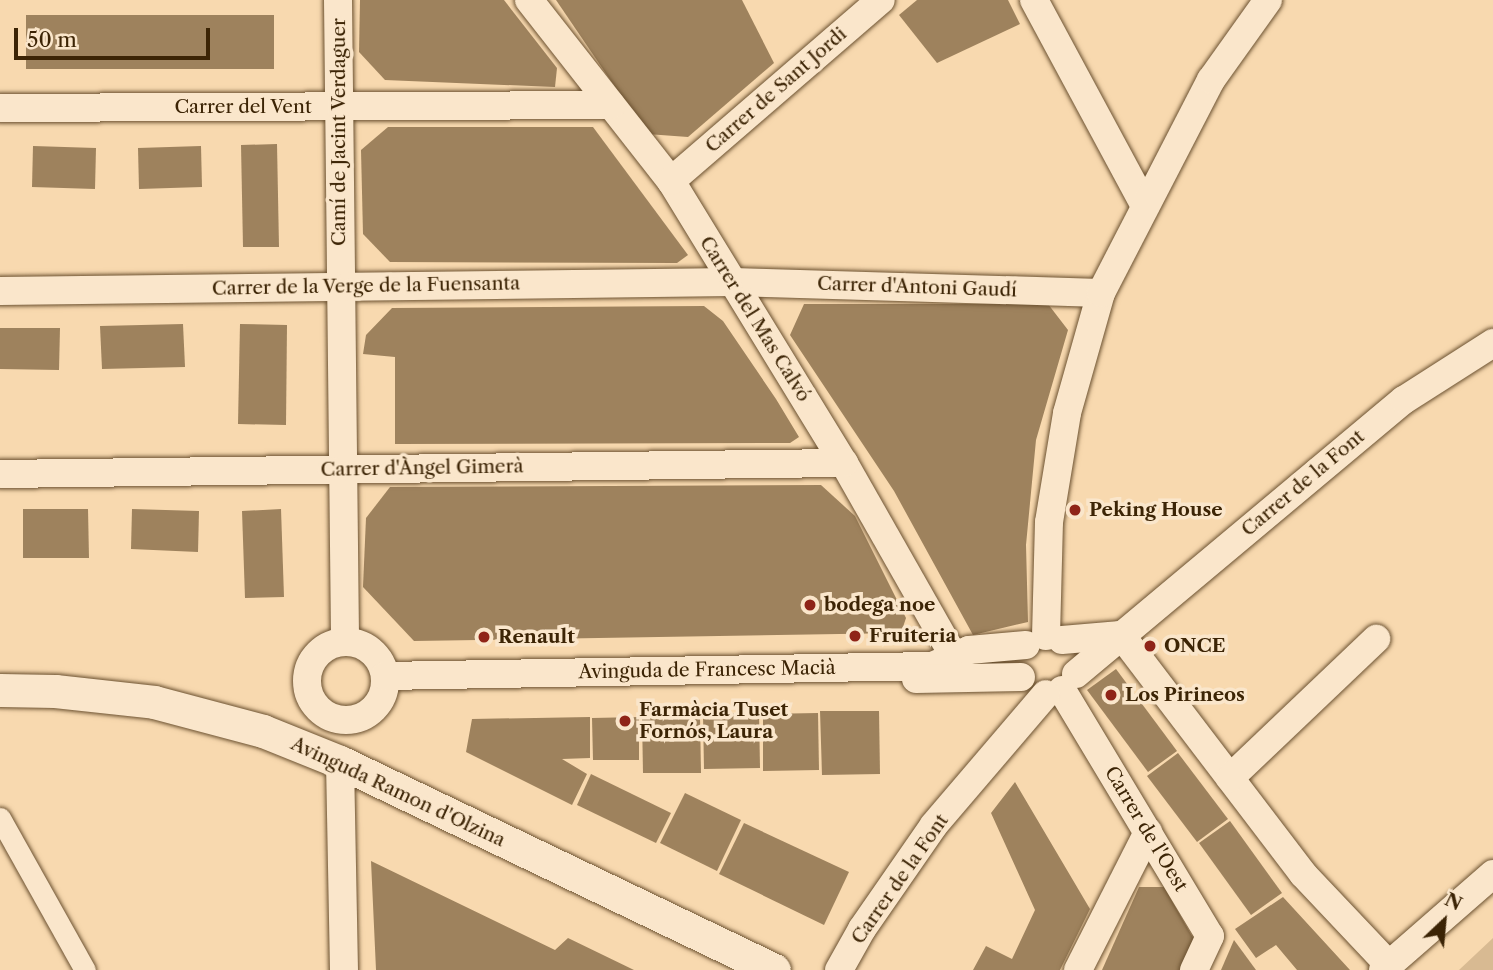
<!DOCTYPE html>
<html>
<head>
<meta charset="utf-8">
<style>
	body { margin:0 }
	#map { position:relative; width:1493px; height:970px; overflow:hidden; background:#f8d9af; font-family:"Libre Caslon Text",serif }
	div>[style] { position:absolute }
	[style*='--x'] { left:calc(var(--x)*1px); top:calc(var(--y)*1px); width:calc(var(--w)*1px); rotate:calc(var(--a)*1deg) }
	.green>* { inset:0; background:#d8ba92 }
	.building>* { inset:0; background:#9e825d }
	.roads { filter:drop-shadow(0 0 2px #6b5130) drop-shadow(0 0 2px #6b5130) }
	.pedestrian>* { height:21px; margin:-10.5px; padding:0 10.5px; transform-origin:10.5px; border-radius:10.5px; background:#fae6cb }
	.minor>* { height:28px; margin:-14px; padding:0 14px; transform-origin:14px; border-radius:14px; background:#fae6cb }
	.minor>.ring { margin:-14px; padding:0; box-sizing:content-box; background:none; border:28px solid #fae6cb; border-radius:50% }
	.tertiary>* { height:33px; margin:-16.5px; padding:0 16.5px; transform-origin:16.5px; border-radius:16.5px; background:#fae6cb }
	.dots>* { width:19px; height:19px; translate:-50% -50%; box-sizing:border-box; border:4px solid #fae6cb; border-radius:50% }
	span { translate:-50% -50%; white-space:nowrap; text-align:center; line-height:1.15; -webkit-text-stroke:7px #fae6cb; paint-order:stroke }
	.street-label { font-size:19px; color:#3c2405 }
	.poi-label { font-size:19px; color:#3c2405; font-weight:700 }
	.left { translate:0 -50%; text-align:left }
	.north { position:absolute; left:1409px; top:886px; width:70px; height:70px; -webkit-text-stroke:5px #fae6cb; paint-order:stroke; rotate:26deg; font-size:19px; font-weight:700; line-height:28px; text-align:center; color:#3c2405 }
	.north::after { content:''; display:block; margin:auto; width:24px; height:32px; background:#3c2405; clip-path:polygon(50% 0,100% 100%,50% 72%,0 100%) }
	.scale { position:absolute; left:14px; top:28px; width:196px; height:32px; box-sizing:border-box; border:4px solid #3c2405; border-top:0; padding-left:9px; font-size:21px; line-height:24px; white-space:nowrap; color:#3c2405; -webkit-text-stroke:5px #fae6cb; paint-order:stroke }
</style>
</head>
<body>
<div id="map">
	<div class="green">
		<i style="clip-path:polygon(1493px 938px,1493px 970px,1459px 970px)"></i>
	</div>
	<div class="building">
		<i style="clip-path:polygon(360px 0,504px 0,557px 68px,555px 87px,385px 80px,359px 52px)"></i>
		<i style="clip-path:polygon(556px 0,742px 0,774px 63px,688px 137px,647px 134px)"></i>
		<i style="clip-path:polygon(917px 0,1008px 0,1020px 24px,937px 63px,899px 15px)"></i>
		<i style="clip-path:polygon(26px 15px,274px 15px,274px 69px,26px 69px)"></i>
		<i style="clip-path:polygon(388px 127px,593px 127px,688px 255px,677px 263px,390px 262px,363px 234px,361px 150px)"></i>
		<i style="clip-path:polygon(277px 144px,279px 247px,243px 247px,241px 145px)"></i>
		<i style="clip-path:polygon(33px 146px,96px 148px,95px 189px,32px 187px)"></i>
		<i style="clip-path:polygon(201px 146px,202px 187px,139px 189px,138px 148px)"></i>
		<i style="clip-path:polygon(804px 304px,1048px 304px,1068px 330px,1036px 440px,1026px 545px,1028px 622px,973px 635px,894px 491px,790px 335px)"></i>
		<i style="clip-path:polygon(704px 306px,723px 321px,776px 399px,799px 437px,790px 443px,395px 444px,395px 357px,363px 354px,366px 335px,392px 308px)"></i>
		<i style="clip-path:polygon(183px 324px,185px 367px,102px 369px,100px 326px)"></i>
		<i style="clip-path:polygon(240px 324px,287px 325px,286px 425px,238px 424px)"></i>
		<i style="clip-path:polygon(0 328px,60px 328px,59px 370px,0 369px)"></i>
		<i style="clip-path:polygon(821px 485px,855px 516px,906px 618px,901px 633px,414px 641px,363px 587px,366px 518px,390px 487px)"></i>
		<i style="clip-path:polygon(23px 509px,88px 509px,89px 558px,23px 558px)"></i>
		<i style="clip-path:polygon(132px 509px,199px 511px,198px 552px,131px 549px)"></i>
		<i style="clip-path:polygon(281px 509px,284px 597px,245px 598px,242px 511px)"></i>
		<i style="clip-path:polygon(1116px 669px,1177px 751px,1148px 772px,1087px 690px)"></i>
		<i style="clip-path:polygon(820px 711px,879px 711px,880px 774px,822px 775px)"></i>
		<i style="clip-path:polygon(759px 713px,760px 768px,704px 769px,703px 714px)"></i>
		<i style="clip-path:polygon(818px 713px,819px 770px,763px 771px,763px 714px)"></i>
		<i style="clip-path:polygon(700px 716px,701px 773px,643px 773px,642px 717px)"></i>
		<i style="clip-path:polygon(590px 717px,590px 758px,562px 759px,587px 774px,572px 805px,466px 752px,472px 719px)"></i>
		<i style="clip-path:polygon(639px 717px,639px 760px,593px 760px,592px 718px)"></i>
		<i style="clip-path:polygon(1178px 753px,1228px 819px,1197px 842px,1147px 776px)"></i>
		<i style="clip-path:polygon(591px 774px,671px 813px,656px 843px,577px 805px)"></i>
		<i style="clip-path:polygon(1015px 782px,1090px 909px,1060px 970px,973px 970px,986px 946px,1012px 959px,1035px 910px,991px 813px)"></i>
		<i style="clip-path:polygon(685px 793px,741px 820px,717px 871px,660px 843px)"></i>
		<i style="clip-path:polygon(1230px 821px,1282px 893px,1251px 915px,1199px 843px)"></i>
		<i style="clip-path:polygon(744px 823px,849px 872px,824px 925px,719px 874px)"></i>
		<i style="clip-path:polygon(371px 861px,555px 950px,568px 938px,634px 970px,376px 970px)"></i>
		<i style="clip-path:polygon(1139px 887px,1164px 887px,1196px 943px,1183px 970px,1102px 970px)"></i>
		<i style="clip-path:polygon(1283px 897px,1350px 970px,1297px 970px,1276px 945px,1256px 958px,1235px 929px)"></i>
		<i style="clip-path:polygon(1234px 940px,1256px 970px,1221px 970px)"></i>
	</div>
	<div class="roads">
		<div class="pedestrian">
			<i style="--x:0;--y:818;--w:174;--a:60.8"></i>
		</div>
		<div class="minor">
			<i style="--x:338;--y:0;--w:641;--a:89.37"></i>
			<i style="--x:529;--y:0;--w:230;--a:51.9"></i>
			<i style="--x:671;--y:181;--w:331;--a:58.5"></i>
			<i style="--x:844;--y:463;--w:223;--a:60.4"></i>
			<i style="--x:1034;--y:0;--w:234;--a:61.7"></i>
			<i style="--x:0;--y:108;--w:611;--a:-0.28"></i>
			<i style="--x:671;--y:181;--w:277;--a:-40.8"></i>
			<i style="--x:0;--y:291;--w:733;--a:-0.7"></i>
			<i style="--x:733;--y:282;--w:368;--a:1.7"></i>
			<i style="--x:0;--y:474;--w:844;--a:-0.75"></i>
			<i style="--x:1121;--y:635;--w:300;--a:52.7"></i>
			<i style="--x:1303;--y:874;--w:125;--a:46.6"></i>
			<i style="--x:1046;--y:636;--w:114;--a:-88.5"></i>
			<i style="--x:1049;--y:522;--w:110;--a:-80.6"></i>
			<i style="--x:1067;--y:413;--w:125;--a:-74.2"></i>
			<i style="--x:1101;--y:293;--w:240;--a:-62.7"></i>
			<i style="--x:1211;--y:80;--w:98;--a:-54.5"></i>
			<i style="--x:1062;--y:640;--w:59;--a:-4.8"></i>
			<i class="ring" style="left:307px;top:642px;width:50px;height:50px"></i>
			<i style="--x:1076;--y:674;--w:427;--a:-39.9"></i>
			<i style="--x:1404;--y:400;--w:106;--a:-32.6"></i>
			<i style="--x:385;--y:676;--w:547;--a:-1.05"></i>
			<i style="--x:932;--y:666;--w:40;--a:-23.4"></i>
			<i style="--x:969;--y:650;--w:57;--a:-5"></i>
			<i style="--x:916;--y:679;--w:105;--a:-1.1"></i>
			<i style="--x:1062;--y:690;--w:287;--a:59"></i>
			<i style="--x:1210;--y:936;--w:38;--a:115"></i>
			<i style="--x:340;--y:762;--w:208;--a:88.9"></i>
			<i style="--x:1230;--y:778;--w:202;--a:-43.6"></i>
			<i style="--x:839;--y:970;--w:47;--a:-60.7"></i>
			<i style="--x:862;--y:929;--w:126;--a:-55.3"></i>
			<i style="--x:934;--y:825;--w:172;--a:-49.5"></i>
			<i style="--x:1078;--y:970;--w:155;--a:-63.1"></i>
			<i style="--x:1383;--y:970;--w:146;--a:-41.1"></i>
		</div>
		<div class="tertiary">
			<i style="--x:0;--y:690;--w:55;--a:1"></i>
			<i style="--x:55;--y:691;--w:100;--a:6.3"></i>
			<i style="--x:154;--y:702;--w:113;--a:14.9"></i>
			<i style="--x:263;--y:731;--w:83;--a:21.9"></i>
			<i style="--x:340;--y:762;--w:481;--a:25.6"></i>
		</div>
	</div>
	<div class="dots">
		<i style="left:1075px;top:510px;background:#8f2418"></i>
		<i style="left:810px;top:605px;background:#8f2418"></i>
		<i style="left:855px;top:636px;background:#8f2418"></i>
		<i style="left:484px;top:637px;background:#8f2418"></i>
		<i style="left:1150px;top:646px;background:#8f2418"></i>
		<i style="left:1111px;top:695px;background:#8f2418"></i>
		<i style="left:625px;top:721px;background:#8f2418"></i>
	</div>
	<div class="street-label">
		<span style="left:776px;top:90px;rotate:-41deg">Carrer de Sant Jordi</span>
		<span style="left:243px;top:107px">Carrer del Vent</span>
		<span style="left:339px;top:132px;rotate:-90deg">Camí de Jacint Verdaguer</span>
		<span style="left:366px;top:286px;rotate:-1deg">Carrer de la Verge de la Fuensanta</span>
		<span style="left:917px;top:287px;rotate:2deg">Carrer d'Antoni Gaudí</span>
		<span style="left:755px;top:319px;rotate:58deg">Carrer del Mas Calvó</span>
		<span style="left:422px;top:468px;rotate:-1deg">Carrer d'Àngel Gimerà</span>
		<span style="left:1303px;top:483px;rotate:-40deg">Carrer de la Font</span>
		<span style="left:707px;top:670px;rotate:-1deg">Avinguda de Francesc Macià</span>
		<span style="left:398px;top:792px;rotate:25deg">Avinguda Ramon d'Olzina</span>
		<span style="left:1146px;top:829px;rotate:59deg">Carrer de l'Oest</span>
		<span style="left:900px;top:879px;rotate:-55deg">Carrer de la Font</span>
	</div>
	<div class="poi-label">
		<span class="left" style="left:1089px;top:510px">Peking House</span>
		<span class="left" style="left:824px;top:605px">bodega noe</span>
		<span class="left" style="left:869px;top:636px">Fruiteria</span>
		<span class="left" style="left:498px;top:637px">Renault</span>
		<span class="left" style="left:1164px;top:646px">ONCE</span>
		<span class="left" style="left:1125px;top:695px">Los Pirineos</span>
		<span class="left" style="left:639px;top:721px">Farmàcia Tuset<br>Fornós, Laura</span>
	</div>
	<div class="north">N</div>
	<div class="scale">50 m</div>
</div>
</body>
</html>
